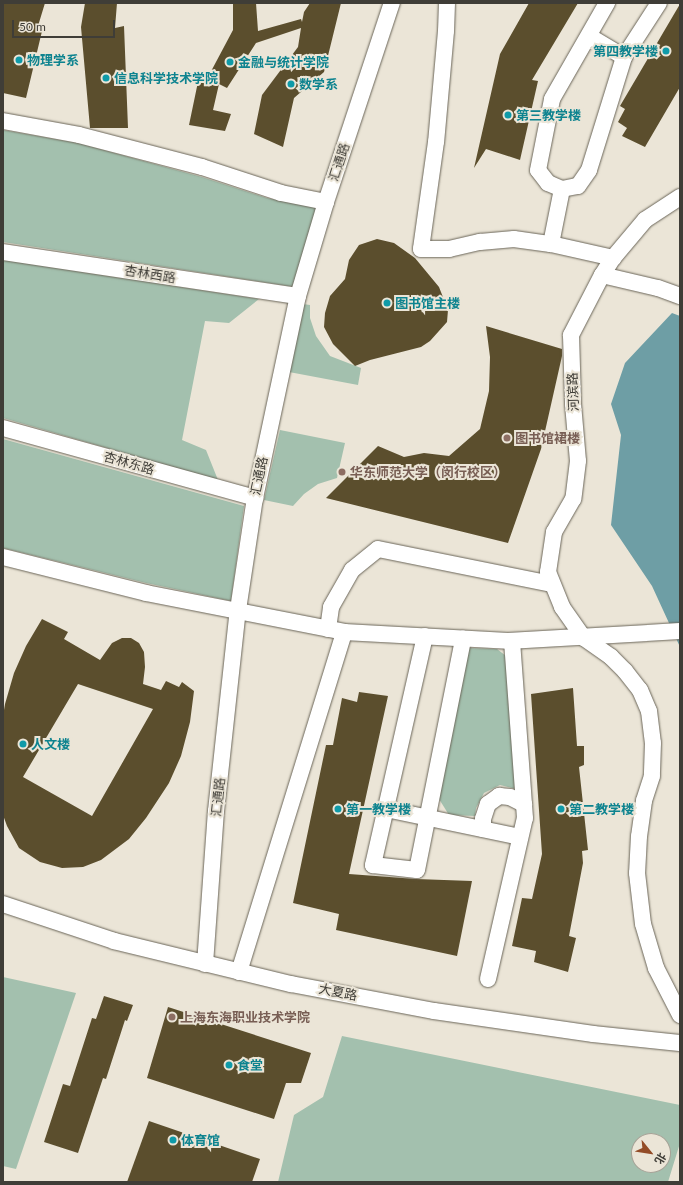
<!DOCTYPE html>
<html>
<head>
<meta charset="utf-8">
<style>
	body { margin:0 }
	#map { position:relative; width:683px; height:1185px; overflow:hidden; background:#ebe5d7; font-family:Lato,"Noto Sans SC",sans-serif }
	div>[style] { position:absolute }
	[style*='--x'] { left:calc(var(--x)*1px); top:calc(var(--y)*1px); width:calc(var(--w)*1px); rotate:calc(var(--a)*1deg) }
	.green>* { inset:0; background:#a3c0ae }
	.water>* { inset:0; background:#6e9ea5 }
	.building>* { inset:0; background:#5b4e2d }
	.roads { filter:drop-shadow(0 0 1px #6a6558) drop-shadow(0 0 1px #6a6558) }
	.minor>* { height:16px; margin:-8px; padding:0 8px; transform-origin:8px; border-radius:8px; background:#fff }
	.dots>* { width:11px; height:11px; translate:-50% -50%; box-sizing:border-box; border:2px solid #ebe5d7; border-radius:50% }
	span { translate:-50% -50%; white-space:nowrap; text-align:center; line-height:1.15; -webkit-text-stroke:4px #ebe5d7; paint-order:stroke }
	.culture-label { font-size:13px; color:#0d838f; font-weight:700 }
	.right { translate:-100% -50%; text-align:right }
	.left { translate:0 -50%; text-align:left }
	.street-label { font-size:13px; color:#3f3d37 }
	.education-label { font-size:13px; color:#785e54; font-weight:700 }
	.frame { position:absolute; inset:0; border:4px solid #3f3d37; pointer-events:none }
	.north { position:absolute; left:631px; top:1133px; width:40px; height:40px; box-sizing:border-box; background:#ebe5d7; border:1px solid #a6a297; border-radius:50%; rotate:120deg; font-size:11px; font-weight:700; line-height:16px; text-align:center; color:#3f3d37 }
	.north::after { content:''; display:block; margin:auto; width:14px; height:18px; background:#934c27; clip-path:polygon(50% 0,100% 100%,50% 72%,0 100%) }
	.scale { position:absolute; left:12px; top:20px; width:103px; height:18px; box-sizing:border-box; border:2px solid #3f3d37; border-top:0; padding-left:5px; font-size:12px; line-height:14px; white-space:nowrap; color:#3f3d37; -webkit-text-stroke:3px #ebe5d7; paint-order:stroke }
</style>
</head>
<body>
<div id="map">
	<div class="green">
		<i style="clip-path:polygon(3px 130px,78px 143px,202px 177px,267px 198px,318px 208px,294px 287px,3px 242px)"></i>
		<i style="clip-path:polygon(3px 260px,259px 299px,229px 323px,205px 321px,182px 440px,206px 450px,218px 480px,3px 418px)"></i>
		<i style="clip-path:polygon(303px 304px,310px 305px,310px 318px,316px 336px,330px 356px,361px 368px,358px 385px,289px 372px)"></i>
		<i style="clip-path:polygon(280px 430px,345px 443px,337px 478px,318px 484px,304px 494px,293px 506px,264px 500px)"></i>
		<i style="clip-path:polygon(3px 439px,244px 506px,231px 601px,146px 583px,3px 548px)"></i>
		<i style="clip-path:polygon(468px 648px,497px 649px,506px 656px,516px 789px,500px 785px,484px 793px,476px 808px,475px 816px,449px 815px,439px 799px)"></i>
		<i style="clip-path:polygon(3px 977px,76px 993px,16px 1169px,3px 1166px)"></i>
		<i style="clip-path:polygon(evenodd,342px 1036px,680px 1105px,680px 1143px,668px 1182px,278px 1182px,294px 1115px,323px 1097px,342px 1036px,639px 1141px,663px 1141px,663px 1165px,639px 1165px,639px 1141px)"></i>
	</div>
	<div class="water">
		<i style="clip-path:polygon(672px 313px,680px 316px,680px 647px,652px 586px,611px 525px,621px 435px,611px 404px,625px 363px)"></i>
	</div>
	<div class="building">
		<i style="clip-path:polygon(3px 3px,45px 3px,38px 26px,43px 27px,26px 98px,3px 93px)"></i>
		<i style="clip-path:polygon(85px 3px,117px 3px,115px 28px,124px 26px,128px 128px,90px 128px,81px 27px)"></i>
		<i style="clip-path:polygon(233px 3px,256px 3px,258px 31px,301px 19px,302px 22px,304px 12px,310px 3px,341px 3px,324px 72px,294px 98px,283px 147px,254px 134px,262px 95px,298px 47px,301px 28px,256px 43px,227px 88px,219px 84px,213px 110px,231px 114px,225px 131px,189px 125px,199px 77px,208px 77px,233px 30px)"></i>
		<i style="clip-path:polygon(529px 3px,578px 3px,532px 80px,538px 81px,520px 160px,486px 149px,474px 168px,500px 54px)"></i>
		<i style="clip-path:polygon(680px 4px,680px 87px,645px 147px,622px 136px,627px 128px,618px 122px,625px 109px,620px 106px)"></i>
		<i style="clip-path:polygon(377px 239px,394px 243px,415px 258px,439px 287px,448px 310px,447px 322px,430px 341px,421px 347px,370px 360px,355px 366px,333px 344px,324px 327px,325px 313px,330px 296px,345px 279px,349px 260px,359px 245px)"></i>
		<i style="clip-path:polygon(486px 326px,562px 349px,562px 356px,541px 449px,508px 543px,326px 498px,378px 446px,404px 457px,424px 453px,449px 456px,480px 429px,489px 391px,490px 357px)"></i>
		<i style="clip-path:polygon(evenodd,42px 619px,68px 632px,64px 639px,100px 660px,112px 643px,122px 638px,131px 638px,139px 643px,144px 652px,145px 667px,143px 684px,161px 690px,166px 681px,179px 687px,182px 682px,194px 691px,190px 722px,181px 756px,169px 783px,146px 818px,129px 839px,101px 860px,83px 867px,62px 868px,40px 862px,19px 848px,7px 826px,3px 815px,3px 716px,5px 704px,14px 673px,26px 646px,42px 619px,78px 684px,153px 709px,92px 816px,23px 777px,78px 684px)"></i>
		<i style="clip-path:polygon(573px 688px,577px 746px,584px 746px,584px 765px,579px 767px,588px 850px,582px 851px,583px 863px,569px 936px,576px 938px,568px 972px,534px 962px,536px 951px,512px 946px,522px 898px,532px 899px,542px 854px,531px 694px)"></i>
		<i style="clip-path:polygon(359px 692px,388px 696px,349px 874px,416px 879px,472px 881px,457px 956px,336px 930px,339px 914px,293px 903px,326px 745px,333px 745px,342px 698px,357px 702px)"></i>
		<i style="clip-path:polygon(104px 996px,133px 1005px,127px 1021px,125px 1020px,106px 1079px,103px 1078px,78px 1153px,44px 1142px,63px 1084px,70px 1086px,92px 1018px,96px 1019px)"></i>
		<i style="clip-path:polygon(168px 1007px,311px 1053px,301px 1083px,286px 1083px,274px 1119px,147px 1078px)"></i>
		<i style="clip-path:polygon(149px 1121px,260px 1159px,252px 1182px,127px 1182px)"></i>
	</div>
	<div class="roads">
		<div class="minor">
			<i style="--x:447;--y:3;--w:28;--a:92"></i>
			<i style="--x:446;--y:31;--w:111;--a:95.1"></i>
			<i style="--x:436;--y:142;--w:108;--a:98"></i>
			<i style="--x:421;--y:249;--w:28;--a:0"></i>
			<i style="--x:449;--y:249;--w:32;--a:-13"></i>
			<i style="--x:480;--y:242;--w:34;--a:-5"></i>
			<i style="--x:514;--y:239;--w:37;--a:8"></i>
			<i style="--x:551;--y:244;--w:64;--a:12.7"></i>
			<i style="--x:589;--y:36;--w:41;--a:31"></i>
			<i style="--x:3;--y:121;--w:77;--a:10.4"></i>
			<i style="--x:79;--y:135;--w:127;--a:14.6"></i>
			<i style="--x:202;--y:167;--w:83;--a:18.2"></i>
			<i style="--x:281;--y:193;--w:46;--a:11.3"></i>
			<i style="--x:562;--y:189;--w:15;--a:-157"></i>
			<i style="--x:548;--y:183;--w:16;--a:-128"></i>
			<i style="--x:538;--y:170;--w:72;--a:-78.8"></i>
			<i style="--x:552;--y:99;--w:111;--a:-60.2"></i>
			<i style="--x:680;--y:197;--w:42;--a:146.7"></i>
			<i style="--x:645;--y:220;--w:50;--a:130.1"></i>
			<i style="--x:613;--y:258;--w:20;--a:123"></i>
			<i style="--x:602;--y:275;--w:68;--a:117.3"></i>
			<i style="--x:571;--y:335;--w:69;--a:88.3"></i>
			<i style="--x:573;--y:404;--w:57;--a:85"></i>
			<i style="--x:578;--y:461;--w:38;--a:97"></i>
			<i style="--x:573;--y:499;--w:38;--a:120"></i>
			<i style="--x:554;--y:532;--w:40;--a:98.5"></i>
			<i style="--x:548;--y:572;--w:38;--a:68"></i>
			<i style="--x:562;--y:607;--w:38;--a:55"></i>
			<i style="--x:584;--y:638;--w:33;--a:35"></i>
			<i style="--x:611;--y:657;--w:20;--a:45"></i>
			<i style="--x:625;--y:671;--w:24;--a:52"></i>
			<i style="--x:640;--y:690;--w:23;--a:67"></i>
			<i style="--x:649;--y:711;--w:32;--a:83"></i>
			<i style="--x:653;--y:743;--w:33;--a:92"></i>
			<i style="--x:652;--y:776;--w:26;--a:108"></i>
			<i style="--x:644;--y:801;--w:35;--a:98"></i>
			<i style="--x:639;--y:836;--w:37;--a:93"></i>
			<i style="--x:637;--y:873;--w:51;--a:83.3"></i>
			<i style="--x:643;--y:924;--w:46;--a:73.5"></i>
			<i style="--x:656;--y:968;--w:53;--a:62.9"></i>
			<i style="--x:551;--y:244;--w:56;--a:-78.7"></i>
			<i style="--x:562;--y:189;--w:16;--a:-11"></i>
			<i style="--x:578;--y:186;--w:19;--a:-55"></i>
			<i style="--x:589;--y:170;--w:118;--a:-72.8"></i>
			<i style="--x:624;--y:57;--w:64;--a:-57.1"></i>
			<i style="--x:3;--y:252;--w:298;--a:8.5"></i>
			<i style="--x:602;--y:275;--w:57;--a:13.1"></i>
			<i style="--x:658;--y:288;--w:23;--a:20"></i>
			<i style="--x:3;--y:428;--w:262;--a:15.5"></i>
			<i style="--x:3;--y:557;--w:147;--a:14.1"></i>
			<i style="--x:146;--y:593;--w:202;--a:11.1"></i>
			<i style="--x:344;--y:632;--w:164;--a:3.1"></i>
			<i style="--x:508;--y:641;--w:172;--a:-3.3"></i>
			<i style="--x:328;--y:629;--w:22;--a:-82"></i>
			<i style="--x:331;--y:607;--w:43;--a:-60.4"></i>
			<i style="--x:352;--y:570;--w:33;--a:-39"></i>
			<i style="--x:378;--y:549;--w:177;--a:11.4"></i>
			<i style="--x:425;--y:636;--w:235;--a:102.8"></i>
			<i style="--x:373;--y:865;--w:44;--a:6.5"></i>
			<i style="--x:417;--y:870;--w:236;--a:-78.7"></i>
			<i style="--x:386;--y:809;--w:137;--a:11.8"></i>
			<i style="--x:483;--y:829;--w:10;--a:-90"></i>
			<i style="--x:483;--y:819;--w:16;--a:-72"></i>
			<i style="--x:488;--y:804;--w:14;--a:-36"></i>
			<i style="--x:499;--y:796;--w:11;--a:5"></i>
			<i style="--x:510;--y:797;--w:16;--a:27"></i>
			<i style="--x:3;--y:904;--w:117;--a:18.4"></i>
			<i style="--x:114;--y:941;--w:182;--a:13.7"></i>
			<i style="--x:291;--y:984;--w:146;--a:10.7"></i>
			<i style="--x:434;--y:1011;--w:161;--a:8.2"></i>
			<i style="--x:593;--y:1034;--w:87;--a:5.9"></i>
			<i style="--x:205;--y:964;--w:153;--a:-85.9"></i>
			<i style="--x:216;--y:811;--w:202;--a:-83.8"></i>
			<i style="--x:238;--y:610;--w:113;--a:-81.4"></i>
			<i style="--x:255;--y:498;--w:207;--a:-78"></i>
			<i style="--x:298;--y:296;--w:98;--a:-73.4"></i>
			<i style="--x:326;--y:202;--w:210;--a:-71.7"></i>
			<i style="--x:239;--y:972;--w:356;--a:-72.8"></i>
			<i style="--x:488;--y:979;--w:165;--a:-77.1"></i>
			<i style="--x:525;--y:818;--w:177;--a:-94.2"></i>
		</div>
	</div>
	<div class="dots">
		<i style="left:666px;top:51px;background:#0f9aa8"></i>
		<i style="left:19px;top:60px;background:#0f9aa8"></i>
		<i style="left:230px;top:62px;background:#0f9aa8"></i>
		<i style="left:106px;top:78px;background:#0f9aa8"></i>
		<i style="left:291px;top:84px;background:#0f9aa8"></i>
		<i style="left:508px;top:115px;background:#0f9aa8"></i>
		<i style="left:387px;top:303px;background:#0f9aa8"></i>
		<i style="left:507px;top:438px;background:#8d6e63"></i>
		<i style="left:342px;top:472px;background:#8d6e63"></i>
		<i style="left:23px;top:744px;background:#0f9aa8"></i>
		<i style="left:338px;top:809px;background:#0f9aa8"></i>
		<i style="left:561px;top:809px;background:#0f9aa8"></i>
		<i style="left:172px;top:1017px;background:#8d6e63"></i>
		<i style="left:229px;top:1065px;background:#0f9aa8"></i>
		<i style="left:173px;top:1140px;background:#0f9aa8"></i>
	</div>
	<div class="culture-label">
		<span class="right" style="left:658px;top:51px">第四教学楼</span>
		<span class="left" style="left:27px;top:60px">物理学系</span>
		<span class="left" style="left:238px;top:62px">金融与统计学院</span>
		<span class="left" style="left:114px;top:78px">信息科学技术学院</span>
		<span class="left" style="left:299px;top:84px">数学系</span>
		<span class="left" style="left:516px;top:115px">第三教学楼</span>
		<span class="left" style="left:395px;top:303px">图书馆主楼</span>
		<span class="left" style="left:31px;top:744px">人文楼</span>
		<span class="left" style="left:346px;top:809px">第一教学楼</span>
		<span class="left" style="left:569px;top:809px">第二教学楼</span>
		<span class="left" style="left:237px;top:1065px">食堂</span>
		<span class="left" style="left:181px;top:1140px">体育馆</span>
	</div>
	<div class="street-label">
		<span style="left:339px;top:162px;rotate:-72deg">汇通路</span>
		<span style="left:150px;top:274px;rotate:9deg">杏林西路</span>
		<span style="left:573px;top:392px;rotate:-92deg">河滨路</span>
		<span style="left:129px;top:463px;rotate:16deg">杏林东路</span>
		<span style="left:259px;top:476px;rotate:-78deg">汇通路</span>
		<span style="left:218px;top:797px;rotate:-84deg">汇通路</span>
		<span style="left:338px;top:992px;rotate:11deg">大夏路</span>
	</div>
	<div class="education-label">
		<span class="left" style="left:515px;top:438px">图书馆裙楼</span>
		<span class="left" style="left:350px;top:472px">华东师范大学（闵行校区）</span>
		<span class="left" style="left:180px;top:1017px">上海东海职业技术学院</span>
	</div>
	<div class="frame"></div>
	<div class="north">北</div>
	<div class="scale">50 m</div>
</div>
</body>
</html>
